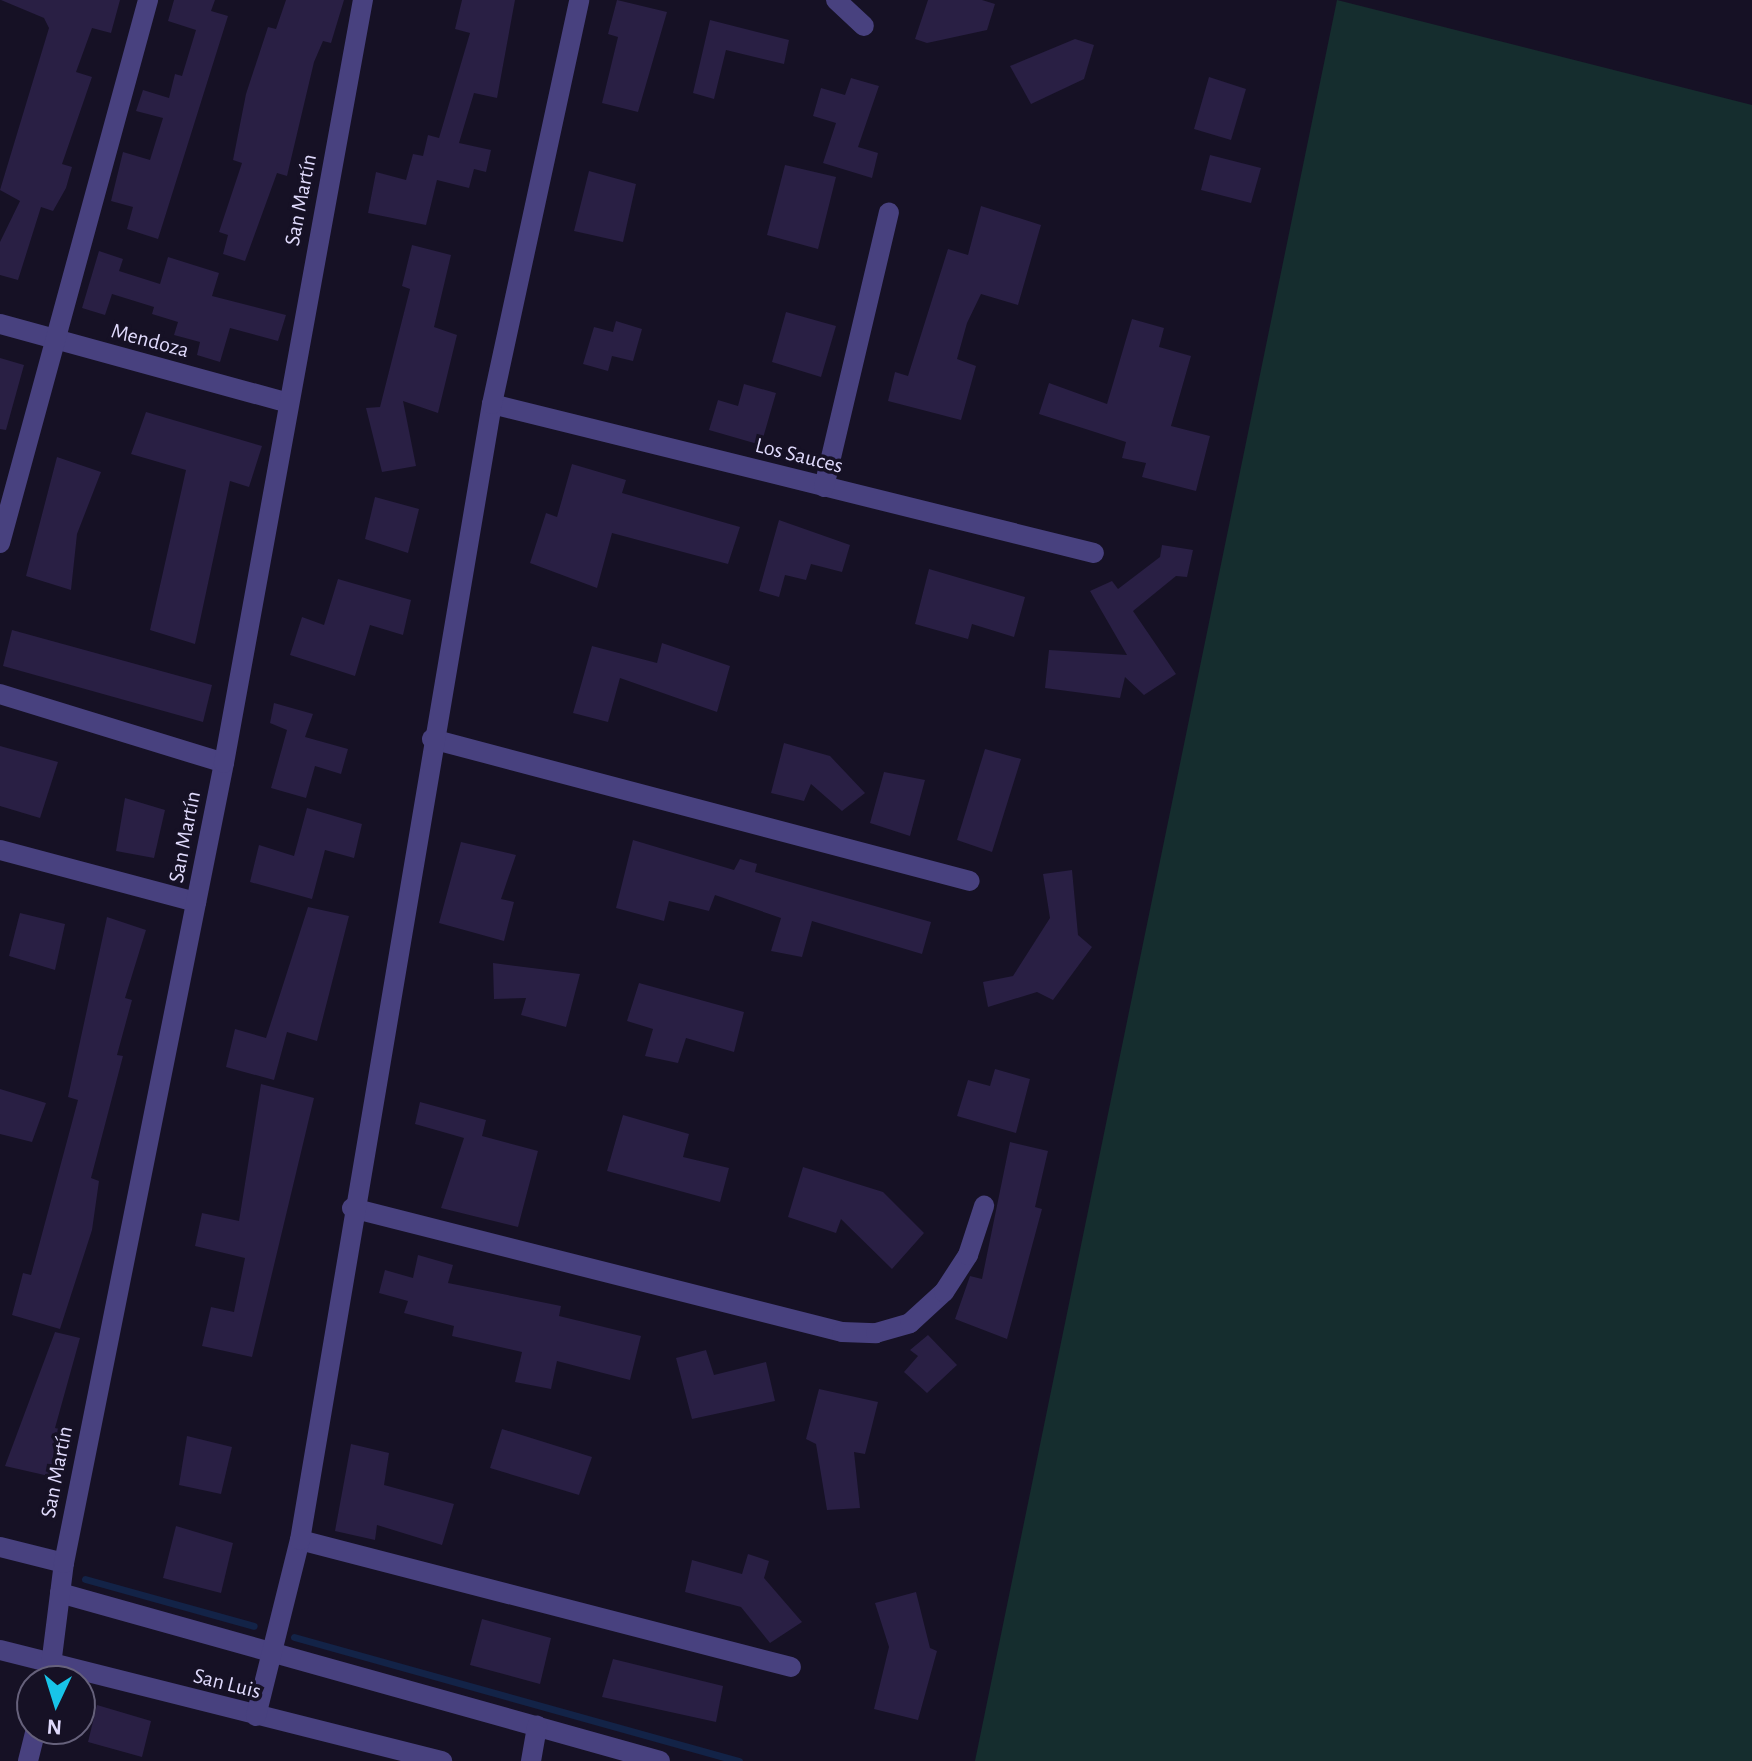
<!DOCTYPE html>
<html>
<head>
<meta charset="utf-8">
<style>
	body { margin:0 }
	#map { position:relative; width:1752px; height:1761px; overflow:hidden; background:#161125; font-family:"Alegreya Sans",sans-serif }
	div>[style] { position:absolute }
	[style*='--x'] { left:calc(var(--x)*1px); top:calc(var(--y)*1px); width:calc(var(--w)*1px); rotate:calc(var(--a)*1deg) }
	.green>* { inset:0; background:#152d2e }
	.stream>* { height:7px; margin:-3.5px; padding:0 3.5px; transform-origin:3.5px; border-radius:3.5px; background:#132347 }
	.building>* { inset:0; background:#291f44 }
	.minor>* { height:20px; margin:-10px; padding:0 10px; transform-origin:10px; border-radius:10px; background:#48417f }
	span { translate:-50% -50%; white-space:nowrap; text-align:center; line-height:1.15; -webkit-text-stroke:7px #161125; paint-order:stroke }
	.street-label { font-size:22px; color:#dfd9fb }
	.north { position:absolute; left:16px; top:1665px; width:80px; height:80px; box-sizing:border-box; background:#161125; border:2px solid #66617b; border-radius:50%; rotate:184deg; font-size:22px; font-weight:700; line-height:32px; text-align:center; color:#dfd9fb }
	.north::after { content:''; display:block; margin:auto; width:28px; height:36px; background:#18c4e8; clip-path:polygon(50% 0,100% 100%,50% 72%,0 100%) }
</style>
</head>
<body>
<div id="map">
	<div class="green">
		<i style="clip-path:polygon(1337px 0,1752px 105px,1752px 1761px,975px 1761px)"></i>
	</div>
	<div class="stream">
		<i style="--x:85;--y:1579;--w:175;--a:15.5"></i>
		<i style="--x:294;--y:1637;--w:462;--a:15.6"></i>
	</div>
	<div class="building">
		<i style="clip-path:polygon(1px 0,120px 0,111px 33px,92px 28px,76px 72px,92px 77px,62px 164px,72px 167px,66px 188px,53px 211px,41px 207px,18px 280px,0 275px,0 242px,20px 201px,0 190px,49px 28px,44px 18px)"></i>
		<i style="clip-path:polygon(174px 0,215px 0,211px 11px,228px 16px,158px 239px,127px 229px,133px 207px,111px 201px,123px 152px,150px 160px,163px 118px,136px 111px,143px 90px,169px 98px,175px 74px,182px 76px,196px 30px,168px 21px)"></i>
		<i style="clip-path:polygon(286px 0,344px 0,331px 43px,323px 41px,314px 62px,287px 176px,277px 173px,245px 261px,223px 254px,228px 235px,219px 232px,242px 163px,233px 160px,246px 94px,268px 27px,276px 29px)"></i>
		<i style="clip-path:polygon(462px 0,515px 0,497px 98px,474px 93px,459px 143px,491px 150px,486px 172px,474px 169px,469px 188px,437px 180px,426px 225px,368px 213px,376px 172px,406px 180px,413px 154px,423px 156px,428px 135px,439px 138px,470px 33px,455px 29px)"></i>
		<i style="clip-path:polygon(617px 0,667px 12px,638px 112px,602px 103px,618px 37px,608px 34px)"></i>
		<i style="clip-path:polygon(928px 0,982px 0,995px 4px,987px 30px,927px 43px,915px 39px)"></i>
		<i style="clip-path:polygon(710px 20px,789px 40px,784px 64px,726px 50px,714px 99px,693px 93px)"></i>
		<i style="clip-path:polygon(1075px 39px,1094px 45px,1084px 79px,1031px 104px,1010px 66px)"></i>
		<i style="clip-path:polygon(1209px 77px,1246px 89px,1231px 140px,1194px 129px)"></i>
		<i style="clip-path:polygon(851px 78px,879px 86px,858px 147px,878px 153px,872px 178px,823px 163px,836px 123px,813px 116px,821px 88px,845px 95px)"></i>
		<i style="clip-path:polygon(1210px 155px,1261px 168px,1251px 203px,1201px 190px)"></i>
		<i style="clip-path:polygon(785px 165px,836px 177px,818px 249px,767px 235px)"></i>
		<i style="clip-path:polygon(589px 171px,636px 184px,623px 242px,574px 231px)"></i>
		<i style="clip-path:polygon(981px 206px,1041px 225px,1018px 305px,981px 294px,967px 323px,957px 359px,976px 366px,961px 420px,888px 401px,895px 372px,908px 376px,948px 249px,968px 255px)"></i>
		<i style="clip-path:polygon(412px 245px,451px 255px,434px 327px,457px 335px,438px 413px,403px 401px,416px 466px,382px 472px,366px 408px,380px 407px,410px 289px,402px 286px)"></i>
		<i style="clip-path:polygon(99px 251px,123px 259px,119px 271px,160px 284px,168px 257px,219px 273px,212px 296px,286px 315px,278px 341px,230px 328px,220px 362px,197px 355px,200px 342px,174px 335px,178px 322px,152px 314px,154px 307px,112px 294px,105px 315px,82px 308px)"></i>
		<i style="clip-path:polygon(786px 312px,836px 326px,821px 377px,772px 362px)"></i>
		<i style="clip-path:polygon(1132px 319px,1164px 328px,1159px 347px,1191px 356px,1171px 426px,1210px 436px,1196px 491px,1142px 477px,1146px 463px,1122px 458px,1126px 442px,1039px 414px,1049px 383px,1107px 404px)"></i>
		<i style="clip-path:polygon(616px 321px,642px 329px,633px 361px,612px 356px,608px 371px,583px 364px,594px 327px,613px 332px)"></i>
		<i style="clip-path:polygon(0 358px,24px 365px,6px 430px,0 429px)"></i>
		<i style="clip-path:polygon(744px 384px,776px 393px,761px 445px,709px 430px,718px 400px,738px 406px)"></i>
		<i style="clip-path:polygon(146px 412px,262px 446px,249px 487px,230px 481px,195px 644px,150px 630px,186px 470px,131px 454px)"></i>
		<i style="clip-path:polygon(57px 457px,101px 472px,77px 534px,71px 590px,26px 576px)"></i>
		<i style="clip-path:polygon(572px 464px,626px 480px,622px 493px,740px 527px,728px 564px,612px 533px,597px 588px,530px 563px,546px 513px,557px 517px)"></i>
		<i style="clip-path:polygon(375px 497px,419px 509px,408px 553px,365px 539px)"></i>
		<i style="clip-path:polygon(779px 520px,850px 545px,842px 572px,811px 564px,806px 580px,785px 575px,779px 597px,759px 591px)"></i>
		<i style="clip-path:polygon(1162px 545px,1193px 550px,1187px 577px,1176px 576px,1133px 611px,1176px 674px,1144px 695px,1125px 677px,1120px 698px,1045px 688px,1049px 650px,1127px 655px,1090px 591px,1112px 581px,1118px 589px,1160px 557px)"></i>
		<i style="clip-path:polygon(929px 569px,1025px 597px,1014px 637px,972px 624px,968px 639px,915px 624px)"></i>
		<i style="clip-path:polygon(338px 579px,411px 600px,403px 635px,370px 625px,355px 676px,290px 655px,302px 617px,324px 625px)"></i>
		<i style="clip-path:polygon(12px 630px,212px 685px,203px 722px,3px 666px)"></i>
		<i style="clip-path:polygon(662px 643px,730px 666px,717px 712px,620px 678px,608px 722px,573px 713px,592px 646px,657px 663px)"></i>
		<i style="clip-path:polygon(274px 703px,313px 714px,305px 737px,348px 749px,341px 774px,315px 766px,306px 798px,271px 788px,287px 730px,270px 723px)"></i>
		<i style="clip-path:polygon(784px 743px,830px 756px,865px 793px,842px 811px,811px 784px,804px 801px,771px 793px)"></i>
		<i style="clip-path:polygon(0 746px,58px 762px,40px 818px,0 806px)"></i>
		<i style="clip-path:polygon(985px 749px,1021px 759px,992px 852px,957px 840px)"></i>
		<i style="clip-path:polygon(884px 772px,925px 780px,910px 836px,870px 823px)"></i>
		<i style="clip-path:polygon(125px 798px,165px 810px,154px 858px,116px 851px)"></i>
		<i style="clip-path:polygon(307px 808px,362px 824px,354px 858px,325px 850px,312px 899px,250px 882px,259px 845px,294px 856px)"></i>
		<i style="clip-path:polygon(633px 840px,734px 870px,740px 859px,757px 864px,755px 872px,931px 922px,922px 954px,812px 921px,802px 957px,771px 951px,781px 918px,715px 895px,709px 911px,669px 901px,664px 921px,616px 908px)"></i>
		<i style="clip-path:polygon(461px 842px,516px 855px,501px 899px,514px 902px,504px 941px,439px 923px)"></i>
		<i style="clip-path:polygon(1072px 870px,1078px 935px,1092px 947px,1053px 1000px,1037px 992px,988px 1007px,983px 982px,1013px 976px,1050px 918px,1043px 874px)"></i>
		<i style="clip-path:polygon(308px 907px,349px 916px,317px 1041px,287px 1032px,274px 1080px,226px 1067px,235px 1029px,266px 1038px)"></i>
		<i style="clip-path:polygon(20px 913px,65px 924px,55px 970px,9px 956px)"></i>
		<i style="clip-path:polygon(107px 917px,146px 930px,125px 998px,132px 1000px,117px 1055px,123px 1056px,91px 1178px,99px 1181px,92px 1230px,60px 1329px,12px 1315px,23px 1273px,31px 1275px,78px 1100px,68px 1097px)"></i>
		<i style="clip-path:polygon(493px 963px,580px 974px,566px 1027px,521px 1015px,526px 998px,494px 999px)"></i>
		<i style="clip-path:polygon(639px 983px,744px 1012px,734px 1052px,686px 1038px,678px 1063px,645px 1056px,653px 1029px,627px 1021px)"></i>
		<i style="clip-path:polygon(995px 1069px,1030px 1079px,1016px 1133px,957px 1116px,968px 1080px,990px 1086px)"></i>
		<i style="clip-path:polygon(261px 1084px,314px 1098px,252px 1357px,202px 1346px,211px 1307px,234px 1312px,245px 1258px,195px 1246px,202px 1213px,239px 1221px)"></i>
		<i style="clip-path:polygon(0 1089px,46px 1103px,32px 1142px,0 1134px)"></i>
		<i style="clip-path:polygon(420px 1102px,486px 1120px,482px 1136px,538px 1151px,518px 1227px,441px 1208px,464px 1138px,415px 1124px)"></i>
		<i style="clip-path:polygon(623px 1115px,689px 1134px,683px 1157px,729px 1168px,720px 1202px,607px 1171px)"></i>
		<i style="clip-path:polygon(1010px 1142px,1048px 1151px,1035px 1207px,1042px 1209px,1007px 1339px,955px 1319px,970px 1276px,982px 1279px)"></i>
		<i style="clip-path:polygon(803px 1167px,883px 1192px,924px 1233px,892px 1269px,841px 1219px,836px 1233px,788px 1217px)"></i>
		<i style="clip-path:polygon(418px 1255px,453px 1265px,448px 1283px,561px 1306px,559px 1316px,641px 1336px,630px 1380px,557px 1361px,551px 1389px,515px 1382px,522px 1352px,452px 1336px,454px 1326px,404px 1313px,408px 1301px,379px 1293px,385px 1270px,413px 1278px)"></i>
		<i style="clip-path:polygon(55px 1332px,80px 1338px,55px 1428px,73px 1432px,62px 1479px,5px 1466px)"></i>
		<i style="clip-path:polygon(928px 1335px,957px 1365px,927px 1393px,904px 1372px,918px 1356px,910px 1350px)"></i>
		<i style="clip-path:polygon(706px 1350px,714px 1375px,766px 1362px,775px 1401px,692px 1419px,676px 1358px)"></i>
		<i style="clip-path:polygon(819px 1389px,878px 1402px,865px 1454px,854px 1452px,860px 1508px,827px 1510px,816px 1444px,806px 1439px)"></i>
		<i style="clip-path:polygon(502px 1429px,592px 1457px,579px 1495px,490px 1468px)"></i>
		<i style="clip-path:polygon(187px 1436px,232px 1447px,221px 1494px,179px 1485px)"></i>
		<i style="clip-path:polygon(351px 1444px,389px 1453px,384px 1485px,454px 1504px,442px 1545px,377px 1525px,375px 1540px,335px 1531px)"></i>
		<i style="clip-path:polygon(176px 1526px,233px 1543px,221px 1593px,163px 1578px)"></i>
		<i style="clip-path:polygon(748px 1554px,769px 1561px,764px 1578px,802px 1622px,770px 1643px,741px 1607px,685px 1592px,692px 1560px,742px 1574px)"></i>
		<i style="clip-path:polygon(916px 1592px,930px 1648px,937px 1651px,918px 1720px,874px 1709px,889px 1647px,875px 1603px)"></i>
		<i style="clip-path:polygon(482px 1619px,551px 1638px,540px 1684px,470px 1665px)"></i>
		<i style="clip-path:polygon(613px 1659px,723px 1686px,716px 1722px,602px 1697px)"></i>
		<i style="clip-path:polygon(97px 1705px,151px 1721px,142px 1757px,88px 1742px)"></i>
	</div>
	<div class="minor">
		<i style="--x:836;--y:0;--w:38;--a:43"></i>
		<i style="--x:0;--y:324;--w:299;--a:15.3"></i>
		<i style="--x:492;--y:404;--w:620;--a:13.9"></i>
		<i style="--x:824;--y:487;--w:282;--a:-76.7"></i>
		<i style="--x:0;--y:543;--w:563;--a:-74.75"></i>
		<i style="--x:0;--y:694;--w:234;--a:17.1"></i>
		<i style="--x:432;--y:739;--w:556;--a:14.79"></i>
		<i style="--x:0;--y:850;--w:203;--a:14.9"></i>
		<i style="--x:352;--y:1208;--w:505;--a:14.2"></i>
		<i style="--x:842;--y:1332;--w:34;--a:2"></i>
		<i style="--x:876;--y:1333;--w:35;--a:-16"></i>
		<i style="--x:910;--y:1323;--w:46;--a:-42.4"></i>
		<i style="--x:944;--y:1292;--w:44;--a:-57"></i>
		<i style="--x:968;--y:1255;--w:52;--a:-71.9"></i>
		<i style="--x:300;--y:1540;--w:507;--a:14.5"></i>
		<i style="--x:0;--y:1547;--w:66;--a:14"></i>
		<i style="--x:60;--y:1593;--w:623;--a:15.64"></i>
		<i style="--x:0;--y:1650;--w:456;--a:14.1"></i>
		<i style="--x:49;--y:1681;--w:119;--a:-82.8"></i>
		<i style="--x:64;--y:1563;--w:816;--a:-78.69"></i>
		<i style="--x:224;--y:763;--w:776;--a:-79.68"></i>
		<i style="--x:256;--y:1716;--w:181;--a:-76"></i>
		<i style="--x:300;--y:1540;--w:1152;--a:-80.41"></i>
		<i style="--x:492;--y:404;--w:413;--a:-77.8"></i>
		<i style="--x:28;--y:1761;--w:33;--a:-76"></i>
		<i style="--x:531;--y:1761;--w:36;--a:-80"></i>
	</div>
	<div class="street-label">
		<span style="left:301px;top:200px;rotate:-79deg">San Martín</span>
		<span style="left:150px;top:341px;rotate:15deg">Mendoza</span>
		<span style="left:799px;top:456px;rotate:14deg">Los Sauces</span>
		<span style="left:185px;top:837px;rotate:-79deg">San Martín</span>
		<span style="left:57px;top:1472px;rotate:-79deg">San Martín</span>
		<span style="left:227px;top:1684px;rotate:14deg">San Luis</span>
	</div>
	<div class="north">N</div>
</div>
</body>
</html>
